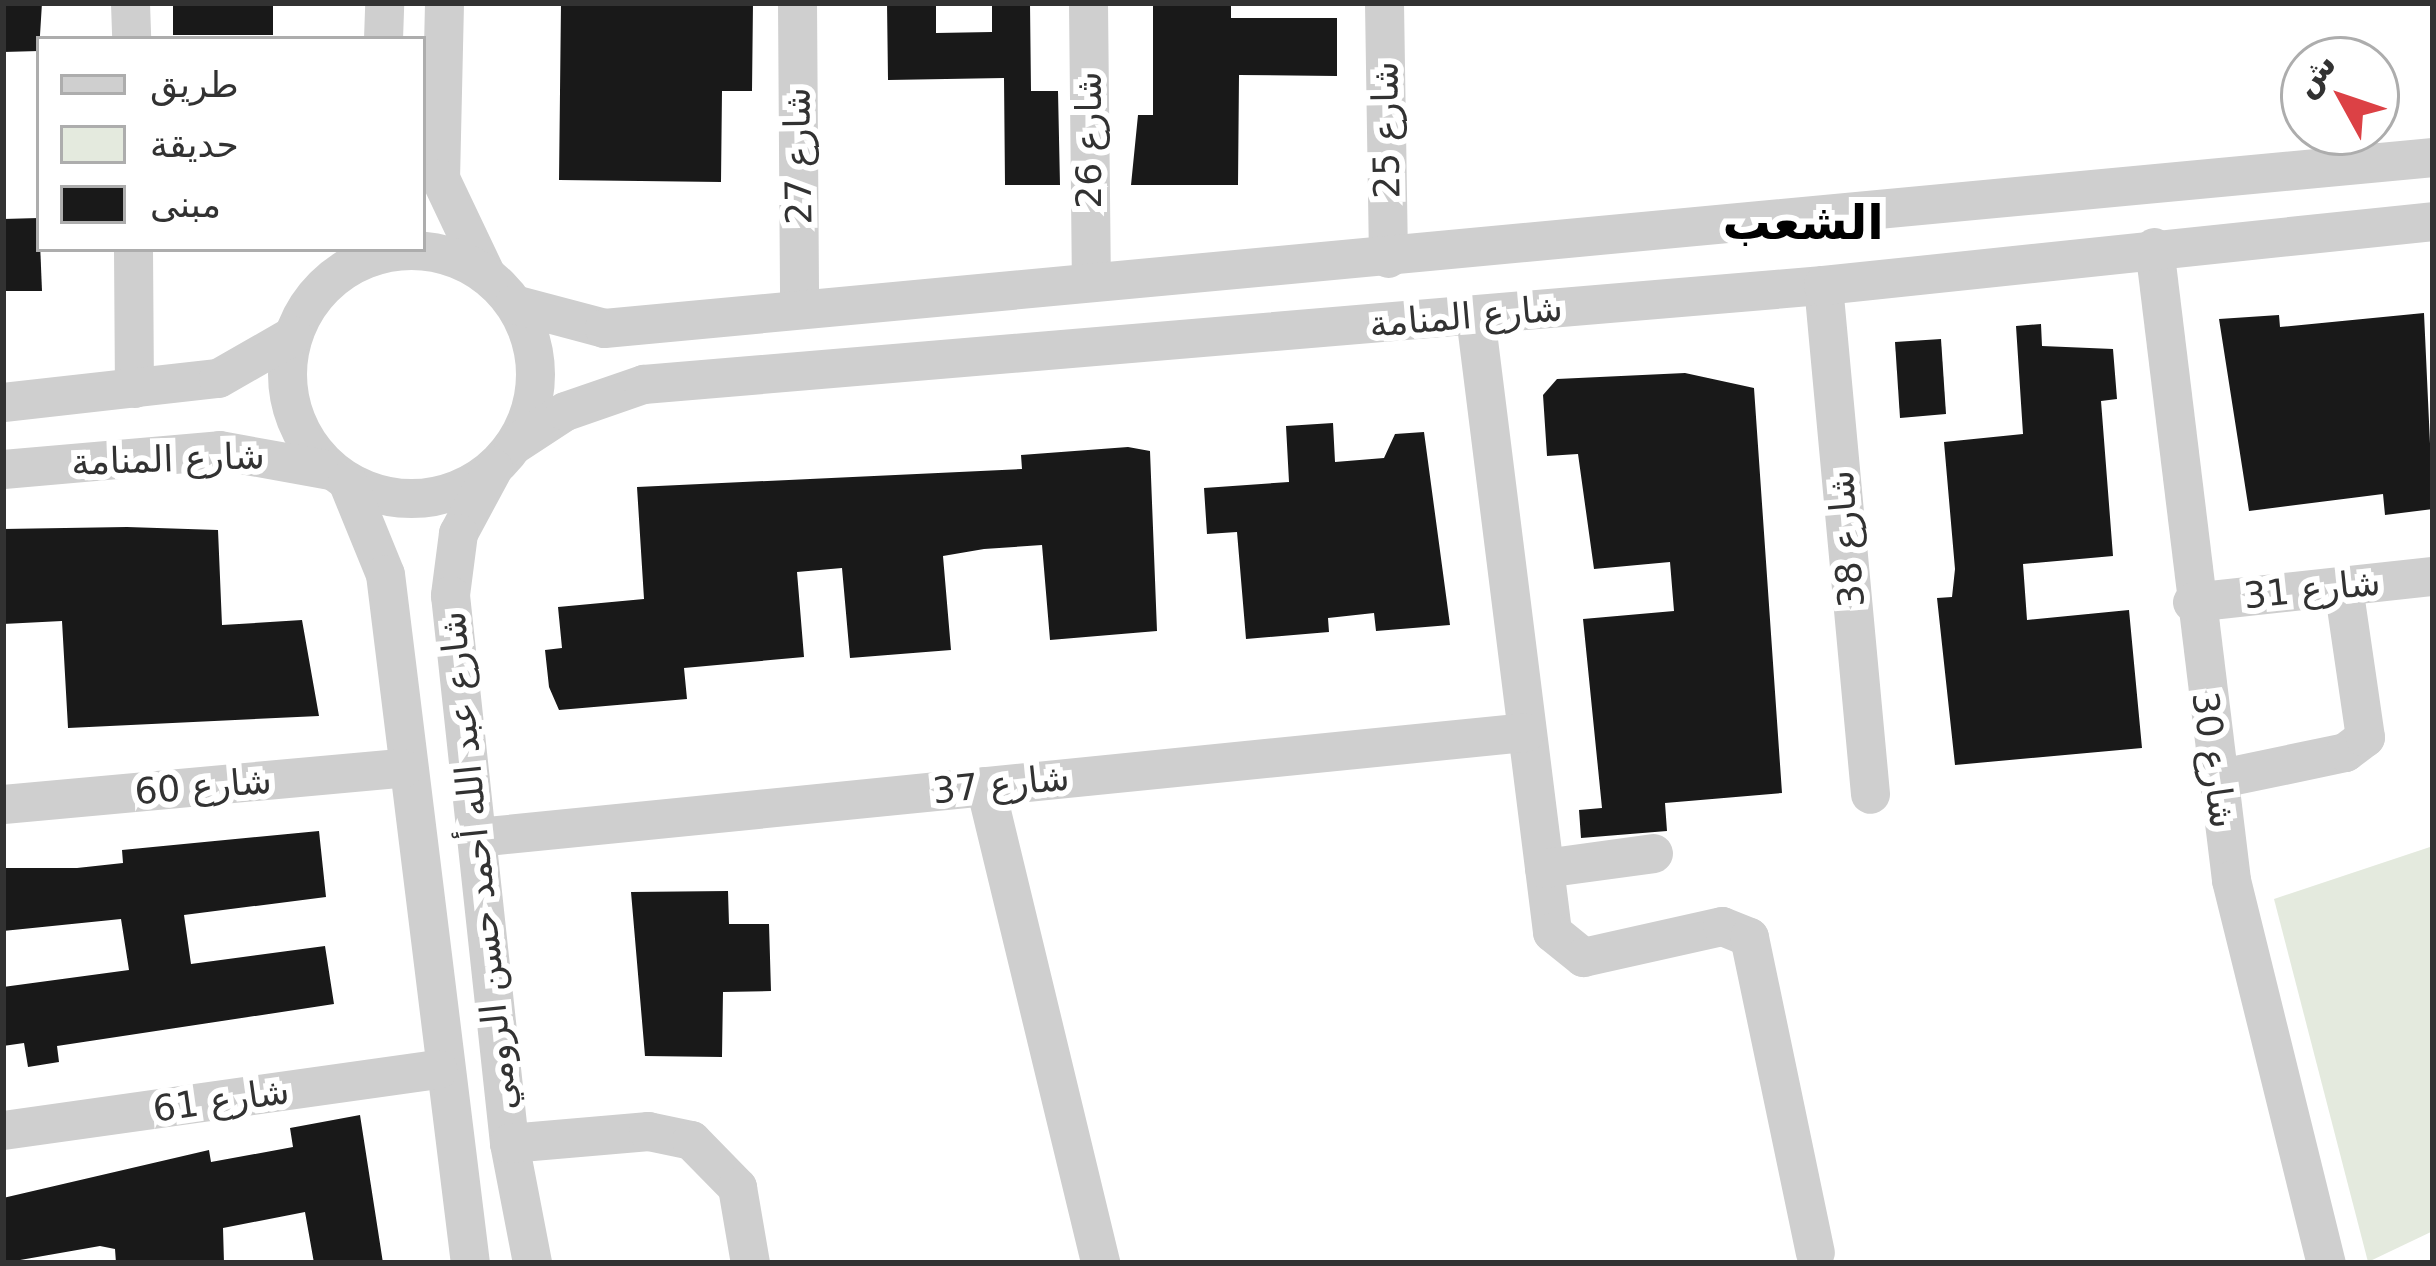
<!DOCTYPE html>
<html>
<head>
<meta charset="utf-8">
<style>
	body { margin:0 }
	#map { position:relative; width:2436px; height:1266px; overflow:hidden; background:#fff; font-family:"DejaVu Sans",Cairo,sans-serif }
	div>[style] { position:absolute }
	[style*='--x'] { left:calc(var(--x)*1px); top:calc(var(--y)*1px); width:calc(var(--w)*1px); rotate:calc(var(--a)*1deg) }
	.green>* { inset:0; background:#e4eade }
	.building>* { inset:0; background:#191919 }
	.minor>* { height:39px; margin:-19.5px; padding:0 19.5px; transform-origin:19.5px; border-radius:19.5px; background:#cfcfcf }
	.minor>.ring { margin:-19.5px; padding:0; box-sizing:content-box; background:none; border:39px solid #cfcfcf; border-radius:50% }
	span { translate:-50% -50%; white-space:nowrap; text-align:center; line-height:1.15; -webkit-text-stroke:12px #fff; paint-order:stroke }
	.street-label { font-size:36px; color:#323232 }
	.district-label { font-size:48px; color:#000; font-weight:700 }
	.frame { position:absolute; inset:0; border:6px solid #323232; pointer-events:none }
	.legend { position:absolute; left:36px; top:36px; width:390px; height:216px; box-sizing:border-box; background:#fff; border:3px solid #adadad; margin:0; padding:15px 21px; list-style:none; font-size:36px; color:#323232 }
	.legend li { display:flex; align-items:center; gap:24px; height:60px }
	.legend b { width:60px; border:3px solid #adadad }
	.north { position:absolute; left:2280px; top:36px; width:120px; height:120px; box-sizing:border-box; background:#fff; border:3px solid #adadad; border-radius:50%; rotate:310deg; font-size:33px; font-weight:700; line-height:48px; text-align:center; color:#323232 }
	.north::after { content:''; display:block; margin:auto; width:42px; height:54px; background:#dc4145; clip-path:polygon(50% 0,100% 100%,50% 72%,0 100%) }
</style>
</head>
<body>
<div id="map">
	<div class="green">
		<i style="clip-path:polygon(2433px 846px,2433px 1231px,2368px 1262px,2274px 899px)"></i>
	</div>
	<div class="building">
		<i style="clip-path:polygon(3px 3px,42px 3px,39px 51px,3px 52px)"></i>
		<i style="clip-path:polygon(173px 3px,273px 3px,273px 35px,173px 35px)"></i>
		<i style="clip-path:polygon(561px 3px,753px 3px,752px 91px,722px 91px,721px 182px,559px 180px)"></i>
		<i style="clip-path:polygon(887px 3px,936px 3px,936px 33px,992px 32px,992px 3px,1030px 3px,1031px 91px,1058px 91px,1060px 185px,1005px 185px,1004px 78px,888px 80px)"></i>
		<i style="clip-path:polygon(1153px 3px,1231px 3px,1231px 18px,1337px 18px,1337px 76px,1239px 75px,1238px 185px,1131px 185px,1138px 115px,1153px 115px)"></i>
		<i style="clip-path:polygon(39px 218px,42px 291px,3px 291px,3px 219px)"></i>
		<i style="clip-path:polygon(2424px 313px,2433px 509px,2385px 515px,2383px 494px,2249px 511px,2219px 319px,2279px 315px,2280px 327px)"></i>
		<i style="clip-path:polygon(2041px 324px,2042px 346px,2113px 349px,2117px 399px,2101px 401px,2113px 556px,2023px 564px,2027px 620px,2129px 610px,2142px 748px,1955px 765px,1937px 598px,1952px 597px,1955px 569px,1944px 442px,2023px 434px,2016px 326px)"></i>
		<i style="clip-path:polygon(1941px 339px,1946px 414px,1900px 418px,1895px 342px)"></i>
		<i style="clip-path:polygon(1685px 373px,1754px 388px,1782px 793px,1665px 803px,1667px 831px,1581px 838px,1579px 810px,1602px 808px,1583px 619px,1674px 611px,1670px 562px,1594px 569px,1578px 454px,1547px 456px,1543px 395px,1557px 379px)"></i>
		<i style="clip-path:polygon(1333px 423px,1335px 462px,1384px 458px,1395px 434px,1424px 432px,1450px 625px,1376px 631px,1374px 613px,1328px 618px,1329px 632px,1246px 639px,1237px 532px,1207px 534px,1204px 488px,1289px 482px,1286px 426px)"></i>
		<i style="clip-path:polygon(1128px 447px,1150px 451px,1157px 631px,1050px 640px,1042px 545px,984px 549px,943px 556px,951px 650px,850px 658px,842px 568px,797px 572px,804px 657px,684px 668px,687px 699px,559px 710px,549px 687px,545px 650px,562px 648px,558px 607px,644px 599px,637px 487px,1022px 469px,1021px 455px)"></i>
		<i style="clip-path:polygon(127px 527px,218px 530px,222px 625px,302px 620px,319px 716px,68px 728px,62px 621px,3px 624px,3px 529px)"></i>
		<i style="clip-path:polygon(319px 831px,326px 897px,184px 915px,191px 964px,325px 946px,334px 1004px,57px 1046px,59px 1062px,28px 1067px,24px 1043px,3px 1046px,3px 987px,129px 970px,121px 919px,3px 931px,3px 868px,77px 868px,123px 863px,122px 850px)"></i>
		<i style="clip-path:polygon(728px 891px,729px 924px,769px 924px,771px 991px,723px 992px,722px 1057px,645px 1056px,631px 892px)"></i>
		<i style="clip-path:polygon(360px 1115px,383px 1263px,314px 1263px,305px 1212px,223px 1228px,224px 1263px,116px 1263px,115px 1249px,100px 1246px,3px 1263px,3px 1198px,209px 1150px,211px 1162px,293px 1147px,290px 1128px)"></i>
	</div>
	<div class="minor">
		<i style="--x:130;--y:3;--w:36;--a:88"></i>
		<i style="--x:444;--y:3;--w:175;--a:91.3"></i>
		<i style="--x:440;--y:178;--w:107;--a:64.6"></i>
		<i style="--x:797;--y:3;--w:305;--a:89.6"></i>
		<i style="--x:1088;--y:3;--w:275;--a:89.4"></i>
		<i style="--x:1384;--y:3;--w:255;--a:89.1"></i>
		<i style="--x:383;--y:39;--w:36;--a:-88"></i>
		<i style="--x:2154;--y:247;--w:638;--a:83.06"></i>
		<i style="--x:2231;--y:880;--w:395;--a:76.1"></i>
		<i style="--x:133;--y:249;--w:139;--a:89.6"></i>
		<i class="ring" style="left:287px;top:250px;width:209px;height:209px"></i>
		<i style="--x:1823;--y:285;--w:511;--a:84.72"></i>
		<i style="--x:514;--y:304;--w:93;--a:14.9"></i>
		<i style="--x:604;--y:328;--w:1837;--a:-5.34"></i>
		<i style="--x:1475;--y:316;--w:621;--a:82.87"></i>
		<i style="--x:1552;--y:932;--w:40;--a:39"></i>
		<i style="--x:1583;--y:957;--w:142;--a:-12.6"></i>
		<i style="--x:1722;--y:926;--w:29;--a:22"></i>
		<i style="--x:1749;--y:937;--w:322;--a:78.2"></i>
		<i style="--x:3;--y:402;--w:216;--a:-6.4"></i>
		<i style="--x:218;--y:378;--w:86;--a:-29.8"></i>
		<i style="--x:513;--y:445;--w:62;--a:-33.2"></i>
		<i style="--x:565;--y:411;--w:83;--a:-19.1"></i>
		<i style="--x:643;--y:384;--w:1184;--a:-4.8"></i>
		<i style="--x:1823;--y:285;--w:613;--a:-5.99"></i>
		<i style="--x:493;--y:468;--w:74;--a:118.3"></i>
		<i style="--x:458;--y:533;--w:63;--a:97.4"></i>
		<i style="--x:450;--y:595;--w:551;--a:83.85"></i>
		<i style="--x:509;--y:1143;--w:122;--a:79.1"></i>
		<i style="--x:3;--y:469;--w:217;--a:-5"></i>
		<i style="--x:219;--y:450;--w:113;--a:10.2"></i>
		<i style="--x:347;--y:481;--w:100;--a:67.8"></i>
		<i style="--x:385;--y:574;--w:694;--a:82.97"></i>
		<i style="--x:2192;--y:602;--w:242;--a:-6.2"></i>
		<i style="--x:2216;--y:779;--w:132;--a:-11.8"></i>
		<i style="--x:2345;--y:752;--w:25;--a:-37"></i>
		<i style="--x:2365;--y:737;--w:153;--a:-98.3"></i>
		<i style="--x:985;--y:786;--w:491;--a:76.4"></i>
		<i style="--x:3;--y:804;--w:401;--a:-5.2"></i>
		<i style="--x:477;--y:837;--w:1053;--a:-5.72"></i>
		<i style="--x:1544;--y:868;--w:110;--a:-7.8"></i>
		<i style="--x:3;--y:1130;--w:439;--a:-8"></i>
		<i style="--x:509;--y:1143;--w:140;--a:-4.9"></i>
		<i style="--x:648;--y:1131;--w:44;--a:11.8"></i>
		<i style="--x:691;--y:1140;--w:66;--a:45.6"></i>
		<i style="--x:737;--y:1187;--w:77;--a:80.3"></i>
	</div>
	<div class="street-label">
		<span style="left:1386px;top:130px;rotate:-91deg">شارع 25</span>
		<span style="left:1089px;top:140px;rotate:-90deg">شارع 26</span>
		<span style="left:798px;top:156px;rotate:-91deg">شارع 27</span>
		<span style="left:1466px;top:316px;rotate:-5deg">شارع المنامة</span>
		<span style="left:168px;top:459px;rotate:-2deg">شارع المنامة</span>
		<span style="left:1846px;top:539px;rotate:-95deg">شارع 38</span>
		<span style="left:2312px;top:589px;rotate:-6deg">شارع 31</span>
		<span style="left:2214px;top:760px;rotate:82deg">شارع 30</span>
		<span style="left:1001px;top:784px;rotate:-6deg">شارع 37</span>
		<span style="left:203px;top:786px;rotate:-5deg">شارع 60</span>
		<span style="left:478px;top:861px;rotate:-96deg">شارع عبد الله أحمد حسن الرومي</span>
		<span style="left:221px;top:1100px;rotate:-8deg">شارع 61</span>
	</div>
	<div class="district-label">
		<span style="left:1803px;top:223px">الشعب</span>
	</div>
	<div class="frame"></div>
	<ul class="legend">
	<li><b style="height:15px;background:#cfcfcf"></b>طريق</li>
	<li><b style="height:33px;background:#e4eade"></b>حديقة</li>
	<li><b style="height:33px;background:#191919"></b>مبنى</li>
	</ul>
	<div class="north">ش</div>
</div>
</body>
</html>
